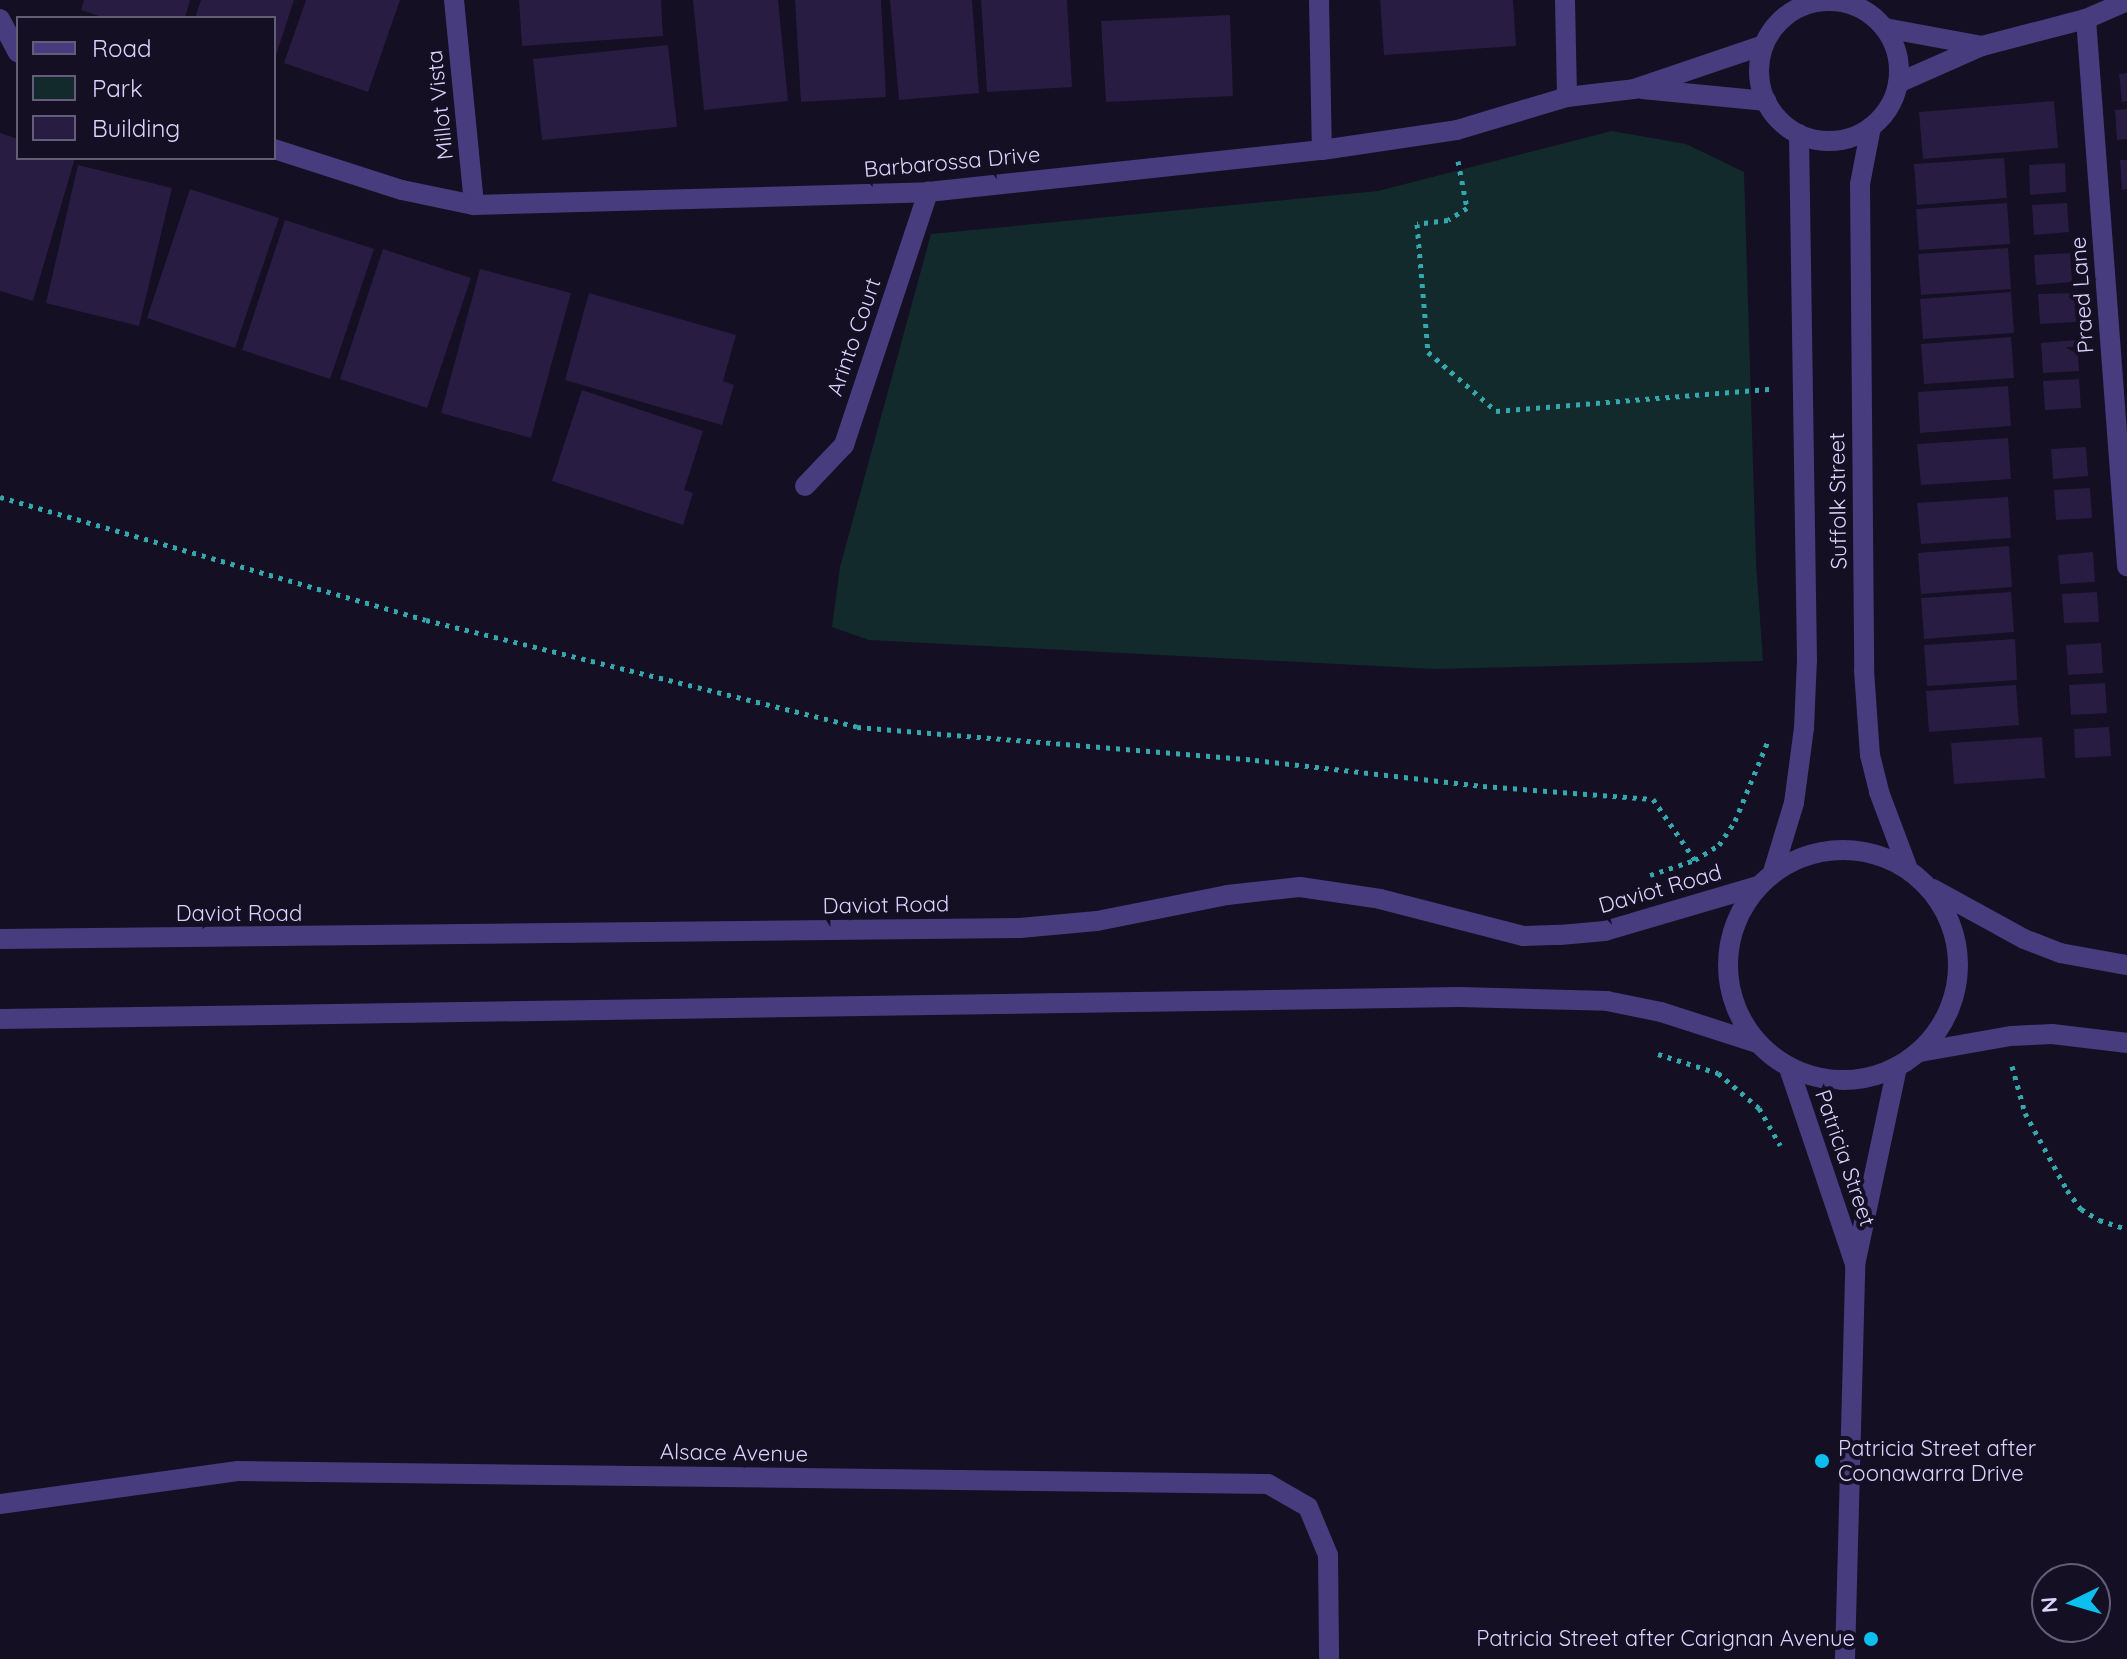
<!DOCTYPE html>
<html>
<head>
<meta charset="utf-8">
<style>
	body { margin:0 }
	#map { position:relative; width:2127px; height:1659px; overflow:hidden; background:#140f22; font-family:Quicksand,sans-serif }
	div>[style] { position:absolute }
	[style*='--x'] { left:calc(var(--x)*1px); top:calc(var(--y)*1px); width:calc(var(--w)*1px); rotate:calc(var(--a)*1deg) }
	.green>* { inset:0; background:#122a2c }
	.building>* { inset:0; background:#281c42 }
	.path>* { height:5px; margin-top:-2.5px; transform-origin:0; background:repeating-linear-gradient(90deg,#35a8ae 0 4px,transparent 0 10px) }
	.minor>* { height:20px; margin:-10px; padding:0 10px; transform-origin:10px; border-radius:10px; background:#463c7e }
	.tertiary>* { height:20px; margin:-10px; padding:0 10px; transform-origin:10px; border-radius:10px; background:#463c7e }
	.tertiary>.ring { margin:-10px; padding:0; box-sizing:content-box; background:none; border:20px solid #463c7e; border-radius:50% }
	.dots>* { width:22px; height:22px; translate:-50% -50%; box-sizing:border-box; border:4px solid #140f22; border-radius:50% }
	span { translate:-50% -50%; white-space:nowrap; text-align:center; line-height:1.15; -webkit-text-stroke:8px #140f22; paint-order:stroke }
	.street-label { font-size:22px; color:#dcd2fd }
	.poi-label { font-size:22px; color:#dcd2fd }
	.left { translate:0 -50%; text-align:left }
	.right { translate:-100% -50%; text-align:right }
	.legend { position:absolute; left:16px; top:16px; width:260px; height:144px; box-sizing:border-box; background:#140f22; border:2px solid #645d7a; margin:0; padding:10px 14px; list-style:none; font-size:24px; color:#dcd2fd }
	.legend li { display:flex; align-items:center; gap:16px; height:40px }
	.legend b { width:40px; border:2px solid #645d7a }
	.north { position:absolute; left:2031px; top:1563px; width:80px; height:80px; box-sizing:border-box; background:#140f22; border:2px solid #645d7a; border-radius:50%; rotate:265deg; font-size:22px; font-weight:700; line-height:32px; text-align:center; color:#dcd2fd }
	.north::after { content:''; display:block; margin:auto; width:28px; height:36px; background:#0dbfee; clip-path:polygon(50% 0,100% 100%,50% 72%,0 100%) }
</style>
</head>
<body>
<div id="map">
	<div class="green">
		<i style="clip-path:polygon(1612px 131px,1686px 144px,1744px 172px,1756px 562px,1763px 661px,1435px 669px,869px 640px,832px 627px,840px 567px,931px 234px,1378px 191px)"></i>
	</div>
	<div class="building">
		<i style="clip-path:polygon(84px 0,190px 0,185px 18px,105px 18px,81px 10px)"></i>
		<i style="clip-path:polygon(201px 0,294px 0,275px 58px,274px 18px,195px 18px)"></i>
		<i style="clip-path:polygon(306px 0,400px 0,368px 92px,284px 63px)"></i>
		<i style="clip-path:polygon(519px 0,661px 0,663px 36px,522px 46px)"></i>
		<i style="clip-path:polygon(693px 0,778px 0,788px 101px,704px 110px)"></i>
		<i style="clip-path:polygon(795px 0,881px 0,886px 97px,801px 102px)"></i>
		<i style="clip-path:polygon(890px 0,972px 0,979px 93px,899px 100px)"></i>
		<i style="clip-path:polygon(981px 0,1067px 0,1072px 87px,987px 92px)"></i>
		<i style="clip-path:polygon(1380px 0,1513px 0,1516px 46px,1384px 55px)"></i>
		<i style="clip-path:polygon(1230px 15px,1233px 96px,1106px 102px,1101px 21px)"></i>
		<i style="clip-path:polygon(668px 45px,677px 127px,542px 140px,533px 59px)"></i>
		<i style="clip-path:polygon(2127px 73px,2127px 101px,2122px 102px,2119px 74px)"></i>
		<i style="clip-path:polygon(2054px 101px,2058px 148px,1923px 159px,1919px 112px)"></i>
		<i style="clip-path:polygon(2127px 109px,2127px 139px,2117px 140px,2115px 110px)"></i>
		<i style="clip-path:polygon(0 133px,18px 139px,18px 158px,75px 158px,33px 301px,0 291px)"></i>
		<i style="clip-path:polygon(2004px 158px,2007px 198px,1917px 205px,1914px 164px)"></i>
		<i style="clip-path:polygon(2120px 160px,2127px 160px,2127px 189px,2122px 190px)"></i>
		<i style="clip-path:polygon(2065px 163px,2066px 192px,2030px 195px,2029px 165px)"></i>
		<i style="clip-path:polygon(78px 165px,172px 188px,139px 326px,46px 303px)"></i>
		<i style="clip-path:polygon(190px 189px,279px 218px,235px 348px,147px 318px)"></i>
		<i style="clip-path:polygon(2007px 203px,2010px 244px,1919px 250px,1916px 209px)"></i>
		<i style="clip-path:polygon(2067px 203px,2069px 232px,2034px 235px,2032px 205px)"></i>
		<i style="clip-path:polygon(285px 220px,374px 249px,330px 379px,242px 350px)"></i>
		<i style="clip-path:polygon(2008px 248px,2011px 289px,1921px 295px,1918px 254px)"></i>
		<i style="clip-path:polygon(383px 249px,471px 278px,427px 408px,340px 379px)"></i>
		<i style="clip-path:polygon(2070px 253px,2072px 282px,2036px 285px,2034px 255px)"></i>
		<i style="clip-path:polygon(480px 269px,571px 293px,531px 438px,441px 413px)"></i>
		<i style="clip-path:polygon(2011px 292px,2014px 333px,1923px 339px,1920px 299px)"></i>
		<i style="clip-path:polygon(589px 293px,736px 335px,723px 381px,734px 385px,722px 425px,565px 380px)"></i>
		<i style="clip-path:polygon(2074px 293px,2076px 322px,2040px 324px,2038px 294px)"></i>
		<i style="clip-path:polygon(2011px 337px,2014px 378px,1924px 384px,1921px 344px)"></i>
		<i style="clip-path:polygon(2077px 340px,2079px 371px,2043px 373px,2041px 343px)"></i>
		<i style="clip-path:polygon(2079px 379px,2081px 408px,2045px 410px,2043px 381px)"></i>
		<i style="clip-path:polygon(2008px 386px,2011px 426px,1920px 433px,1918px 392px)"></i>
		<i style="clip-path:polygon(582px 390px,703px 431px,684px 490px,693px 493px,683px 525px,552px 481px)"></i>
		<i style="clip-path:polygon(2008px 438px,2011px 479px,1921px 485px,1917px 444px)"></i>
		<i style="clip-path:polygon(2086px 447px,2088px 476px,2053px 479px,2051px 449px)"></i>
		<i style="clip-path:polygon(2090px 488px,2092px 518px,2056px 520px,2054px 490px)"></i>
		<i style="clip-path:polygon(2008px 497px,2011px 538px,1921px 544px,1917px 503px)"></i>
		<i style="clip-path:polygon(2009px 546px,2012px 587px,1921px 594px,1918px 553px)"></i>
		<i style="clip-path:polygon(2093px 552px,2095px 582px,2060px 584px,2058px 555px)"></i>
		<i style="clip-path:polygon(2011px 592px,2014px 632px,1924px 639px,1921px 598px)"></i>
		<i style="clip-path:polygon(2097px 592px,2099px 622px,2064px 623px,2062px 594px)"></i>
		<i style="clip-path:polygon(2015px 639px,2017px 680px,1927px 686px,1924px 645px)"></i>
		<i style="clip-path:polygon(2101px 643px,2103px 673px,2068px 675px,2066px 645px)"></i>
		<i style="clip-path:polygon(2105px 683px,2107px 713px,2071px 715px,2069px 685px)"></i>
		<i style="clip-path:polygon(2016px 685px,2019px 725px,1929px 732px,1926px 691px)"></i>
		<i style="clip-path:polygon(2109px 727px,2111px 756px,2075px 758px,2074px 729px)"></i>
		<i style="clip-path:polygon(2042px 737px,2045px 778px,1954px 784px,1951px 743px)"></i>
	</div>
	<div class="path">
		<i style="--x:1458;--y:161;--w:48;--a:79.2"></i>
		<i style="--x:1467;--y:208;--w:22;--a:148"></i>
		<i style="--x:1448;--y:220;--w:31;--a:173"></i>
		<i style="--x:1417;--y:224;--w:128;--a:85.1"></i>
		<i style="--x:1428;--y:352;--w:90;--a:40.9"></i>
		<i style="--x:1496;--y:411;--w:276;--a:-4.6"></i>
		<i style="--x:0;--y:497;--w:443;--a:16.1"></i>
		<i style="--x:426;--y:620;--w:444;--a:13.9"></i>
		<i style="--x:857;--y:727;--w:399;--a:4.7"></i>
		<i style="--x:1255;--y:760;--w:229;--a:6.5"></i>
		<i style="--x:1483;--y:786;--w:170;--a:4.4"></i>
		<i style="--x:1653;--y:799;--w:74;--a:55.5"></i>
		<i style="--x:1650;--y:875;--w:47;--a:-18.4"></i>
		<i style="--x:1695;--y:860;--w:28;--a:-32"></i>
		<i style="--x:1719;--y:845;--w:29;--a:-56"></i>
		<i style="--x:1735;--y:821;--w:87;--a:-67.6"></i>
		<i style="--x:1658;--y:1054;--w:63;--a:17.6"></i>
		<i style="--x:1718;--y:1073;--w:54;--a:40.5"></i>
		<i style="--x:1759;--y:1108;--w:43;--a:60.4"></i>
		<i style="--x:2012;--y:1066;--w:49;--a:74.5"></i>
		<i style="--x:2025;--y:1113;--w:88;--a:61.4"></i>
		<i style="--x:2067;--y:1190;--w:24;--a:54"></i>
		<i style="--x:2081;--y:1209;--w:21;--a:31"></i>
		<i style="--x:2099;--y:1220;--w:29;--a:18"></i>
	</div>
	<div class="minor">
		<i style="--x:454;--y:0;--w:206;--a:84.4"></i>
		<i style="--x:1319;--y:0;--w:150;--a:88.9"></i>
		<i style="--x:1565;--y:0;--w:97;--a:88.8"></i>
		<i style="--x:0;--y:19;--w:38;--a:62"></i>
		<i style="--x:2086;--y:19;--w:549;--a:85.71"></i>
		<i style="--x:1885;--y:28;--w:99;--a:10.5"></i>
		<i style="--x:1898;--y:83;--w:92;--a:-23.8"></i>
		<i style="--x:1982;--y:46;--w:107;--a:-14.6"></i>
		<i style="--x:2086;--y:19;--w:45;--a:-23.7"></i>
		<i style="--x:1642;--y:89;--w:125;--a:5.5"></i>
		<i style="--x:274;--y:149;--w:134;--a:17.8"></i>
		<i style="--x:402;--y:190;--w:74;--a:11.8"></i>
		<i style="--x:474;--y:205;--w:454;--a:-1.6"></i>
		<i style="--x:928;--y:192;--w:396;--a:-6.1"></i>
		<i style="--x:1322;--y:150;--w:136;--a:-8.4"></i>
		<i style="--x:1457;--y:130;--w:115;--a:-16.7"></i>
		<i style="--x:1567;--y:97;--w:67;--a:-6.8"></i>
		<i style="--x:1634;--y:89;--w:137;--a:-18.7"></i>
		<i style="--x:805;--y:486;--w:57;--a:-46.4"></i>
		<i style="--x:844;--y:445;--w:267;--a:-71.6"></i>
		<i style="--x:1789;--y:1068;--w:204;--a:71.4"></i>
		<i style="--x:0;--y:1504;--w:240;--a:-7.9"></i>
		<i style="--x:238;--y:1471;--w:1030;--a:0.72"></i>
		<i style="--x:1268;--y:1484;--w:46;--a:29.9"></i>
		<i style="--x:1308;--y:1507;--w:52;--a:67.4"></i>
		<i style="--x:1328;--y:1555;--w:104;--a:89.4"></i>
		<i style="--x:1845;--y:1659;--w:394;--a:-88.5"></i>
		<i style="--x:1855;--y:1265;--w:201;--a:-78"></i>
	</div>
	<div class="tertiary">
		<i class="ring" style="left:1759px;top:1px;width:120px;height:120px"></i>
		<i style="--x:1871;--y:127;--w:58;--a:100.9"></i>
		<i style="--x:1860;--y:184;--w:486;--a:89.5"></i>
		<i style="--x:1864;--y:670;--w:85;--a:86"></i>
		<i style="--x:1870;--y:755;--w:38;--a:76"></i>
		<i style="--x:1879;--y:792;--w:82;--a:69.4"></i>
		<i class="ring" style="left:1728px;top:850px;width:210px;height:210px"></i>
		<i style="--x:1773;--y:872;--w:72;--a:-73.1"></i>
		<i style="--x:1794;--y:803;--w:76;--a:-82.4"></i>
		<i style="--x:1804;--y:728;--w:68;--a:-87.5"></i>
		<i style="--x:1807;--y:660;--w:526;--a:-90.87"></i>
		<i style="--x:1933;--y:889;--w:104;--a:28.8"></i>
		<i style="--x:2024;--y:939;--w:39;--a:21"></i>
		<i style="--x:2060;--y:953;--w:68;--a:10.2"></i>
		<i style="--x:0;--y:939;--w:1020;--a:-0.62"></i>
		<i style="--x:1020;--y:928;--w:77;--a:-5.2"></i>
		<i style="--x:1097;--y:921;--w:133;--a:-11.3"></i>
		<i style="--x:1227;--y:895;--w:73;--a:-6.3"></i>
		<i style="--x:1300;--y:887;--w:81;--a:8.5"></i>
		<i style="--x:1380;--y:899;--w:148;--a:14.5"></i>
		<i style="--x:1523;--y:936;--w:37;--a:-2"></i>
		<i style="--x:1560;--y:935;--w:45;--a:-5.1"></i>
		<i style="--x:1605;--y:931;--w:159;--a:-16.4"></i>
		<i style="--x:0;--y:1019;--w:1459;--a:-0.86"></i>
		<i style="--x:1459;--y:997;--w:148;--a:1.5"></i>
		<i style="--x:1607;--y:1001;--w:55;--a:11.5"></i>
		<i style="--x:1661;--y:1012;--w:101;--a:17.9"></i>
		<i style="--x:1920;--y:1052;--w:92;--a:-10"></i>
		<i style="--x:2011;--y:1036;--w:41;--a:-2.8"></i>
		<i style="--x:2052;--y:1034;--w:76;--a:6.8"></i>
	</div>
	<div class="dots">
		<i style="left:1822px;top:1461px;background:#0dbfee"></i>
		<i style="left:1871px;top:1639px;background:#0dbfee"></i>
	</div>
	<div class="street-label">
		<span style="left:440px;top:105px;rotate:-96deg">Millot Vista</span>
		<span style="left:952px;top:162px;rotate:-5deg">Barbarossa Drive</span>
		<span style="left:2082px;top:295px;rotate:-94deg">Praed Lane</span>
		<span style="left:854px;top:337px;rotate:-71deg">Arinto Court</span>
		<span style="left:1838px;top:501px;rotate:-91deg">Suffolk Street</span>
		<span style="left:1660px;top:889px;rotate:-16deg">Daviot Road</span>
		<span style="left:886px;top:905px;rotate:-1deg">Daviot Road</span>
		<span style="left:239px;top:914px">Daviot Road</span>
		<span style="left:1845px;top:1158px;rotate:71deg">Patricia Street</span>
		<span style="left:734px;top:1453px;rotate:1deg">Alsace Avenue</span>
	</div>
	<div class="poi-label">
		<span class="left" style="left:1838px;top:1461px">Patricia Street after<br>Coonawarra Drive</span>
		<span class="right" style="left:1855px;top:1639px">Patricia Street after Carignan Avenue</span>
	</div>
	<ul class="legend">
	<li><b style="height:10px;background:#463c7e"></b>Road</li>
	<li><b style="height:22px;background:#122a2c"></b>Park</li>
	<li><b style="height:22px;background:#281c42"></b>Building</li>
	</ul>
	<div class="north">N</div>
</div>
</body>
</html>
